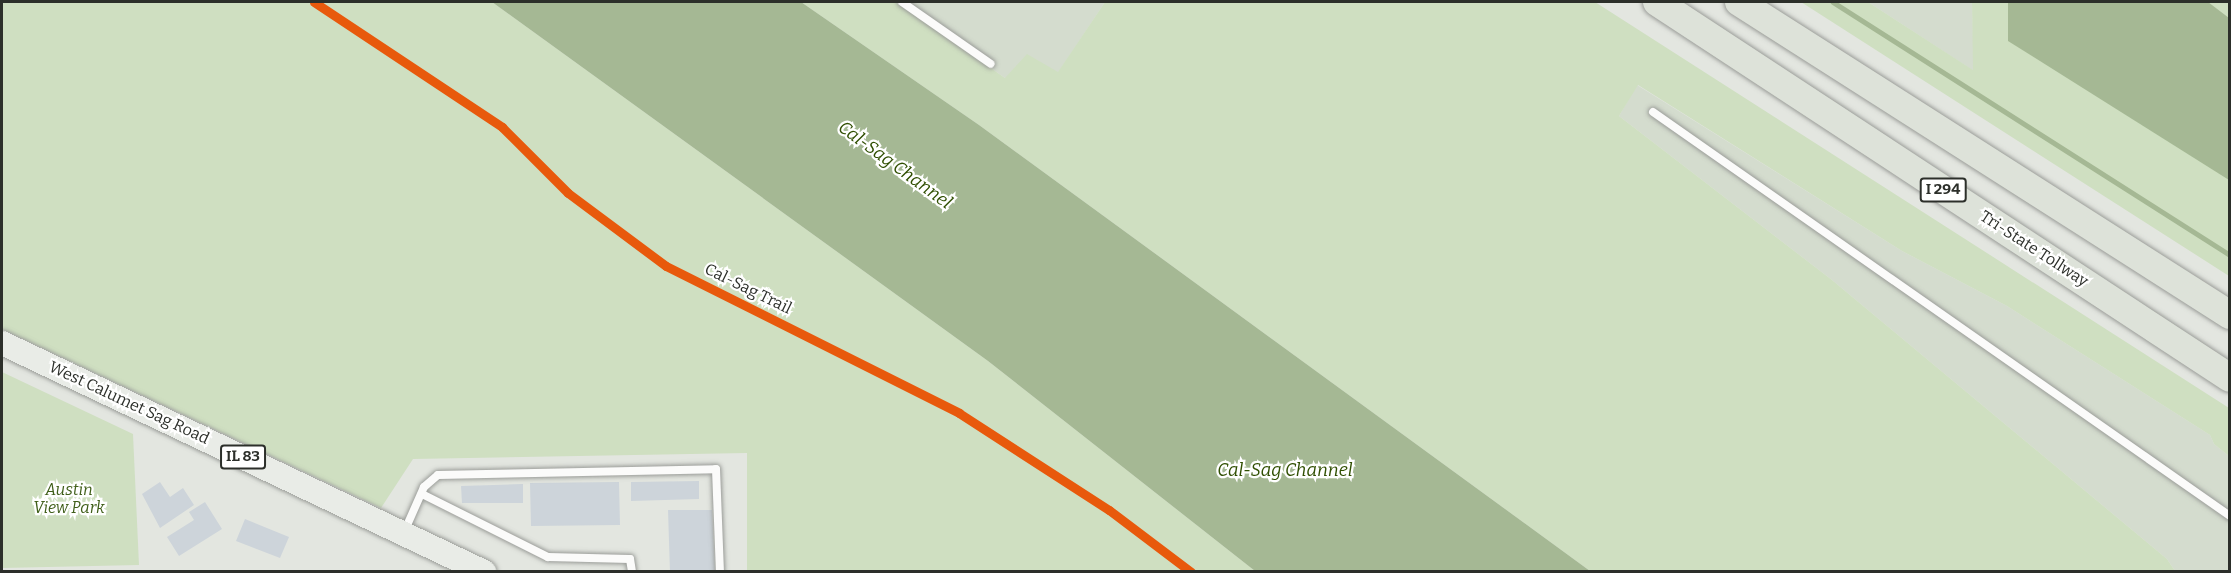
<!DOCTYPE html>
<html>
<head>
<meta charset="utf-8">
<style>
	body { margin:0 }
	#map { position:relative; width:2231px; height:573px; overflow:hidden; background:#e3e6e0; font-family:Bitter,serif }
	div>[style] { position:absolute }
	[style*='--x'] { left:calc(var(--x)*1px); top:calc(var(--y)*1px); width:calc(var(--w)*1px); rotate:calc(var(--a)*1deg) }
	.built>* { inset:0; background:#d4dcce }
	.green>* { inset:0; background:#cfdfc1 }
	.water>* { inset:0; background:#a5b894 }
	.stream>* { height:4.5px; margin:-2.25px; padding:0 2.25px; transform-origin:2.25px; border-radius:2.25px; background:#a5b894 }
	.building>* { inset:0; background:#cdd4da }
	.roads { filter:drop-shadow(0 0 2px #9b9d99) drop-shadow(0 0 2px #9b9d99) }
	.lane>* { height:8px; margin:-4px; padding:0 4px; transform-origin:4px; border-radius:4px; background:#fbfbfa }
	.primary>* { height:24px; margin:-12px; padding:0 12px; transform-origin:12px; border-radius:12px; background:#e9ece7 }
	.highway>* { height:28px; margin:-14px; padding:0 14px; transform-origin:14px; border-radius:14px; background:#dde2d9 }
	.cycleway>* { height:9px; margin:-4.5px; padding:0 4.5px; transform-origin:4.5px; border-radius:4.5px; background:#e8590c }
	span { translate:-50% -50%; white-space:nowrap; text-align:center; line-height:1.15; -webkit-text-stroke:4.5px #fff; paint-order:stroke }
	.shield-label span { padding:2px 4px; background:#fff; border:2px solid; border-radius:4px; -webkit-text-stroke-width:0 }
	.shield-label { font-size:15px; color:#2c2f2a; font-weight:700 }
	.street-label { font-size:16px; color:#2c2f2a }
	.park-label { font-size:16px; color:#405f1a; font-style:italic }
	.water-label { font-size:18px; color:#304f02; font-style:italic }
	.frame { position:absolute; inset:0; border:3px solid #2c2f2a; pointer-events:none }
</style>
</head>
<body>
<div id="map">
	<div class="built">
		<i style="clip-path:polygon(898px 2px,1105px 2px,1058px 73px,1005px 78px)"></i>
		<i style="clip-path:polygon(1868px 2px,1972px 2px,1974px 71px)"></i>
		<i style="clip-path:polygon(1637px 85px,1902px 251px,2007px 306px,2210px 435px,2214px 444px,2229px 456px,2229px 571px,2175px 571px,2167px 559px,1832px 280px,1619px 116px)"></i>
	</div>
	<div class="green">
		<i style="clip-path:polygon(2px 2px,492px 2px,988px 361px,1255px 571px,747px 571px,747px 453px,413px 459px,381px 508px,2px 329px)"></i>
		<i style="clip-path:polygon(801px 2px,898px 2px,1005px 78px,1027px 54px,1058px 72px,1105px 2px,1595px 2px,2229px 408px,2229px 456px,2214px 444px,2210px 435px,2007px 306px,1902px 251px,1638px 85px,1619px 116px,1832px 280px,2167px 559px,2175px 571px,1590px 571px,979px 125px)"></i>
		<i style="clip-path:polygon(1801px 2px,1868px 2px,1973px 70px,1972px 2px,2229px 2px,2229px 276px)"></i>
		<i style="clip-path:polygon(2px 372px,133px 434px,139px 565px,2px 568px)"></i>
	</div>
	<div class="water">
		<i style="clip-path:polygon(492px 2px,801px 2px,979px 125px,1590px 571px,1255px 571px,988px 361px)"></i>
		<i style="clip-path:polygon(2008px 2px,2208px 2px,2229px 18px,2229px 180px,2008px 41px)"></i>
	</div>
	<div class="stream">
		<i style="--x:1833;--y:2;--w:471;--a:32.5"></i>
	</div>
	<div class="building">
		<i style="clip-path:polygon(699px 481px,699px 499px,631px 501px,631px 482px)"></i>
		<i style="clip-path:polygon(160px 482px,170px 497px,183px 488px,194px 505px,160px 528px,142px 494px)"></i>
		<i style="clip-path:polygon(619px 482px,620px 525px,531px 526px,530px 483px)"></i>
		<i style="clip-path:polygon(523px 484px,523px 503px,462px 503px,461px 486px)"></i>
		<i style="clip-path:polygon(205px 502px,222px 529px,179px 556px,167px 537px,194px 520px,189px 512px)"></i>
		<i style="clip-path:polygon(668px 510px,712px 510px,715px 572px,670px 572px)"></i>
		<i style="clip-path:polygon(245px 519px,289px 537px,280px 558px,236px 541px)"></i>
	</div>
	<div class="roads">
		<div class="lane">
			<i style="--x:902;--y:2;--w:108;--a:34.9"></i>
			<i style="--x:1653;--y:112;--w:704;--a:35"></i>
			<i style="--x:422;--y:494;--w:141;--a:26.6"></i>
			<i style="--x:548;--y:557;--w:82;--a:1.4"></i>
			<i style="--x:630;--y:559;--w:13;--a:81"></i>
			<i style="--x:405;--y:530;--w:47;--a:-66.2"></i>
			<i style="--x:424;--y:487;--w:18;--a:-41"></i>
			<i style="--x:438;--y:475;--w:278;--a:-1.2"></i>
			<i style="--x:716;--y:469;--w:103;--a:87.8"></i>
		</div>
		<div class="primary">
			<i style="--x:2;--y:343;--w:534;--a:25.41"></i>
		</div>
		<div class="highway">
			<i style="--x:1657;--y:2;--w:685;--a:33.27"></i>
			<i style="--x:1739;--y:2;--w:582;--a:32.52"></i>
		</div>
	</div>
	<div class="cycleway">
		<i style="--x:314;--y:2;--w:226;--a:33.6"></i>
		<i style="--x:502;--y:127;--w:93;--a:45"></i>
		<i style="--x:568;--y:193;--w:122;--a:36.7"></i>
		<i style="--x:666;--y:266;--w:328;--a:26.6"></i>
		<i style="--x:959;--y:413;--w:179;--a:32.9"></i>
		<i style="--x:1109;--y:510;--w:103;--a:37.1"></i>
	</div>
	<div class="shield-label">
		<span style="left:1943px;top:190px">I 294</span>
		<span style="left:243px;top:457px">IL 83</span>
	</div>
	<div class="street-label">
		<span style="left:2034px;top:249px;rotate:33deg">Tri-State Tollway</span>
		<span style="left:748px;top:289px;rotate:26deg">Cal-Sag Trail</span>
		<span style="left:129px;top:403px;rotate:25deg">West Calumet Sag Road</span>
	</div>
	<div class="park-label">
		<span style="left:69px;top:499px">Austin<br>View Park</span>
	</div>
	<div class="water-label">
		<span style="left:895px;top:165px;rotate:36deg">Cal-Sag Channel</span>
		<span style="left:1285px;top:470px">Cal-Sag Channel</span>
	</div>
	<div class="frame"></div>
</div>
</body>
</html>
